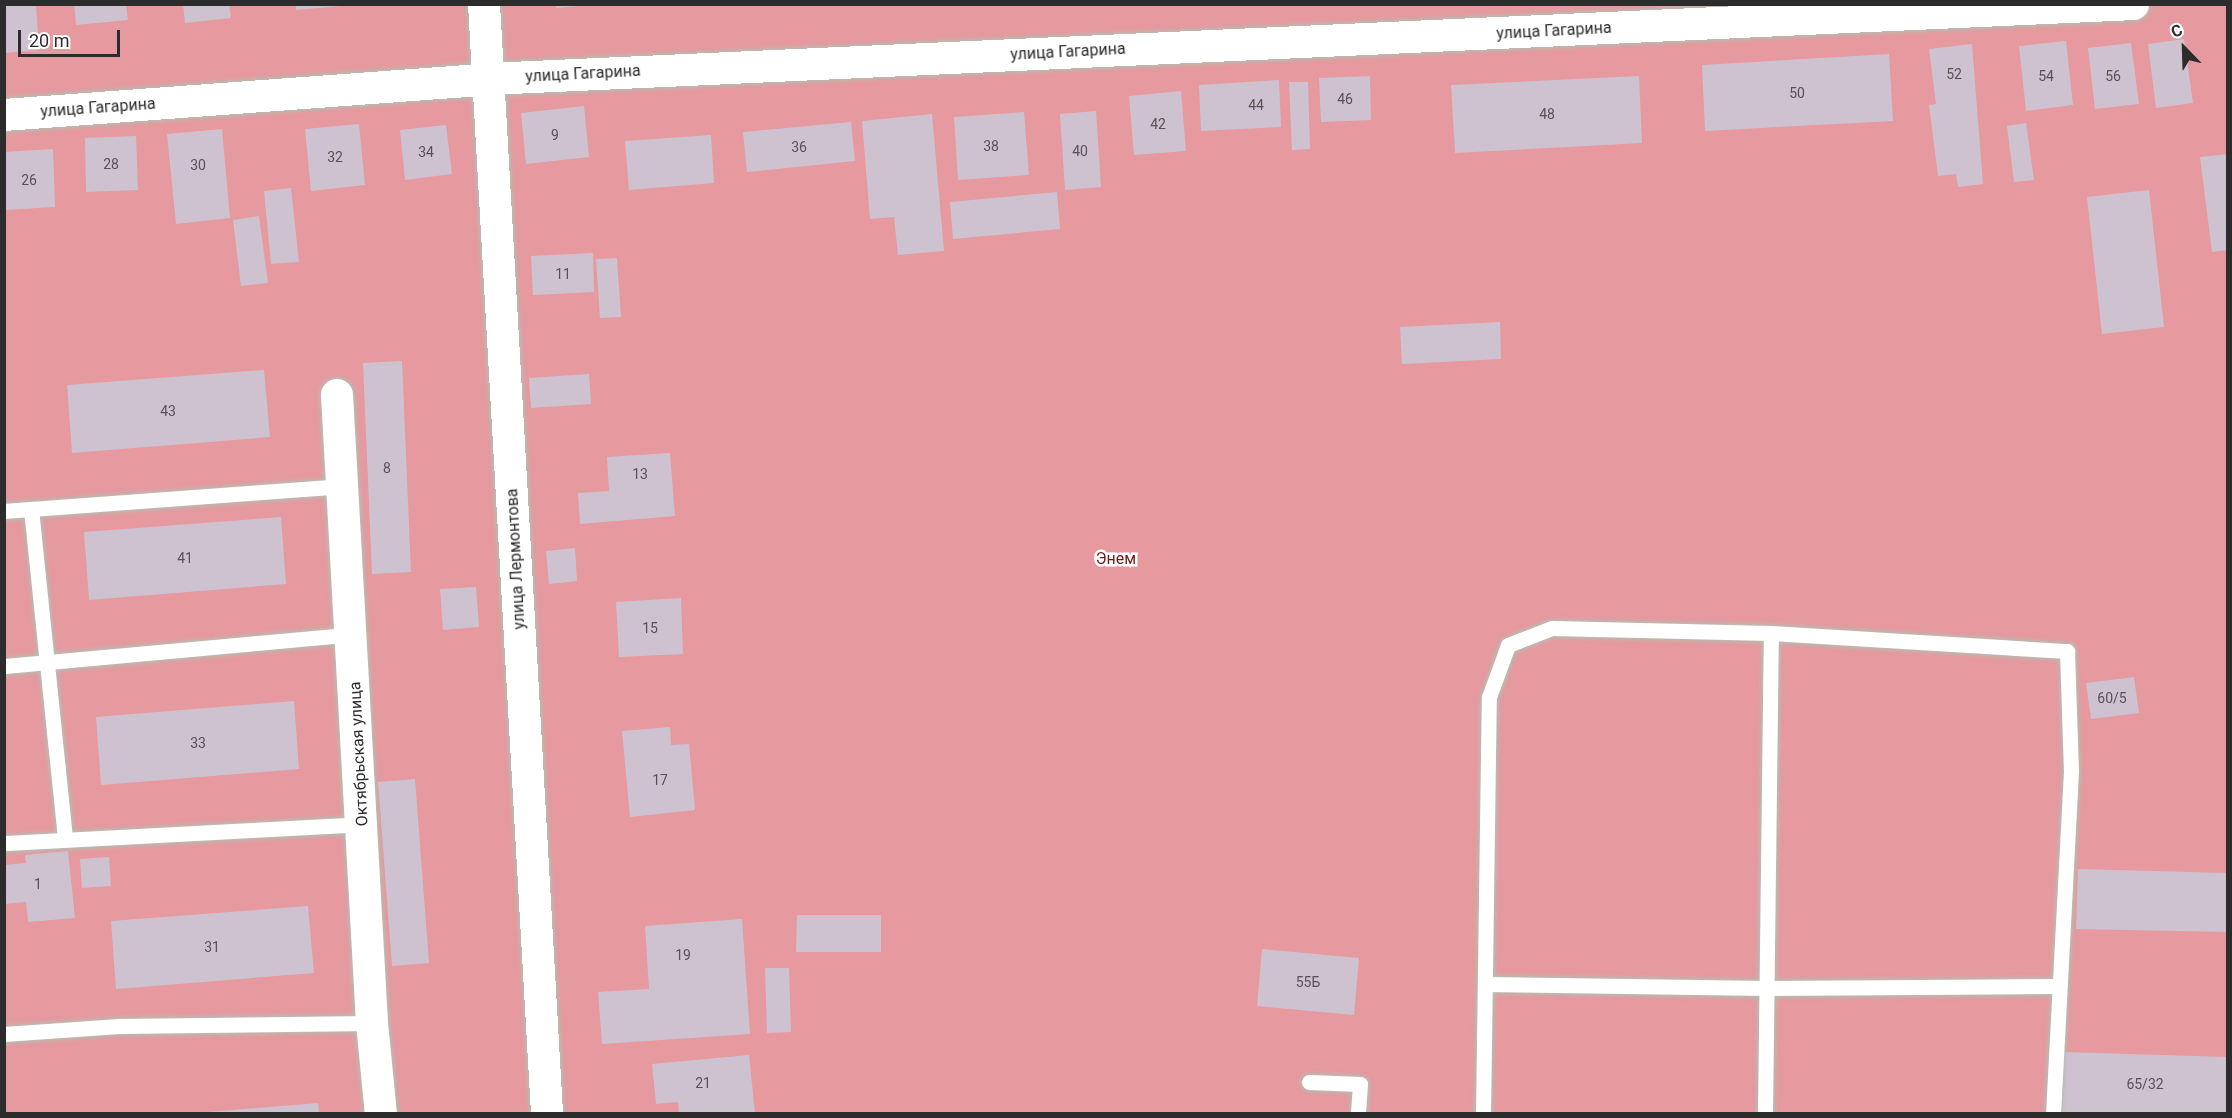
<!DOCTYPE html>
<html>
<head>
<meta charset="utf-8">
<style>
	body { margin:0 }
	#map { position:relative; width:2232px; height:1118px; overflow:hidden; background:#ebdeee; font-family:Roboto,sans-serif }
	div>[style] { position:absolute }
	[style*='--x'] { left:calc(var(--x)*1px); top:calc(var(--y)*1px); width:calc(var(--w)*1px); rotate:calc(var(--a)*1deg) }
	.green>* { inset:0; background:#e6999f }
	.building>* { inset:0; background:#cfc2d0 }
	.roads { filter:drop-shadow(0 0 2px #b2c0b2) drop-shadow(0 0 2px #b2c0b2) }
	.service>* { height:15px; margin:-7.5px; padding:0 7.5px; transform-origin:7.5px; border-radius:7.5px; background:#fff }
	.minor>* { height:32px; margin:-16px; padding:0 16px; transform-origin:16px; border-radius:16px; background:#fff }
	span { translate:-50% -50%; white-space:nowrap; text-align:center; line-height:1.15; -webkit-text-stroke:5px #fff; paint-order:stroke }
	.number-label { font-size:14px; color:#555255 }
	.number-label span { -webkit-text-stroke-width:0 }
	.street-label { font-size:16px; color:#2c2c2c }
	.park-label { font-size:16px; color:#6d1c18 }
	.frame { position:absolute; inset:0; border:6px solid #2c2c2c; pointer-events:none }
	.north { position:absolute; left:2154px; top:18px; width:60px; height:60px; -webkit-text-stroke:4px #fff; paint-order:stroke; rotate:337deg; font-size:16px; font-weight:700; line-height:24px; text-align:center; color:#2c2c2c }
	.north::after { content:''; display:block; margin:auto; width:21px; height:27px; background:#2c2c2c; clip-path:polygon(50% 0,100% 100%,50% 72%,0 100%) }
	.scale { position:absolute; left:18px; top:30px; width:102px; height:27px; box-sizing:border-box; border:3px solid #2c2c2c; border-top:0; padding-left:8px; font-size:18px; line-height:21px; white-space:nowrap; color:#2c2c2c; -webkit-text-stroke:4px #fff; paint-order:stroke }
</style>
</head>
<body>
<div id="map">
	<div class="green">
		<i style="clip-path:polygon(5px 5px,2227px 5px,2227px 1113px,5px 1114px)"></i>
	</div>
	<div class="building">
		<i style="clip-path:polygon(36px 4px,39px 50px,4px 53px,4px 5px)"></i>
		<i style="clip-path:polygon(74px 4px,126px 4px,128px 20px,76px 25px)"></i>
		<i style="clip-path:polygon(183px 4px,229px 4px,231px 18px,185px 23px)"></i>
		<i style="clip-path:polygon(556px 4px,579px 4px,579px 6px,556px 8px)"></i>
		<i style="clip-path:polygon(296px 5px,341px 5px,341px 6px,296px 10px)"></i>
		<i style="clip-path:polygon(2184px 39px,2193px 103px,2156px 108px,2148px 44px)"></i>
		<i style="clip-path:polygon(2066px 41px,2073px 105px,2026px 111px,2019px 46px)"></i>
		<i style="clip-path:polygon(2131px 43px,2139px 104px,2095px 109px,2088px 48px)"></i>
		<i style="clip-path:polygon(1972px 44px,1983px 184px,1958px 187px,1956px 174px,1938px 176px,1929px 105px,1936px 104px,1929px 49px)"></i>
		<i style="clip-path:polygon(1889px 54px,1893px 121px,1705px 131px,1702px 65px)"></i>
		<i style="clip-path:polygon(1370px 76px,1371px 120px,1321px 122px,1319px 78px)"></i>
		<i style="clip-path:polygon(1639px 76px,1642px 143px,1455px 153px,1451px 85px)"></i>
		<i style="clip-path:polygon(1279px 80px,1281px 127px,1201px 131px,1199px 85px)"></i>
		<i style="clip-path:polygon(1289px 82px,1308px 82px,1310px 149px,1292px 150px)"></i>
		<i style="clip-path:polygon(1181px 91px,1186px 151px,1134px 155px,1129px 96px)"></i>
		<i style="clip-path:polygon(584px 106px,589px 157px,526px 164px,521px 113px)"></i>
		<i style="clip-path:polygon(1096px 111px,1101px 187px,1065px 190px,1060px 114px)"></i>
		<i style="clip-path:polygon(1024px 112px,1029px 175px,958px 180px,954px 117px)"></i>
		<i style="clip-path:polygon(932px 114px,944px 251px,898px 255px,894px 217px,870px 219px,862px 121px)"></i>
		<i style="clip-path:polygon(851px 122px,855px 161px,747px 172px,743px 132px)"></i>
		<i style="clip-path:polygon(2026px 123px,2034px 180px,2014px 182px,2007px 126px)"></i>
		<i style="clip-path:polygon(359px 124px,365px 185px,311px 191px,305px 129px)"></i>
		<i style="clip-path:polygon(446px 125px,452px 174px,405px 180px,400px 130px)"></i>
		<i style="clip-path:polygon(222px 129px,230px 218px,176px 224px,167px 134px)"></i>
		<i style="clip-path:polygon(711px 135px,714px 183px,629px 190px,625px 141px)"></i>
		<i style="clip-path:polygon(136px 136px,138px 190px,86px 192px,85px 138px)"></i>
		<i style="clip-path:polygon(53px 149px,55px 207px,4px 210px,4px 152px)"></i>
		<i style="clip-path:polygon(2228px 154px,2228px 250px,2212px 252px,2200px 157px)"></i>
		<i style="clip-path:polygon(291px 188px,299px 262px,271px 264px,264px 191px)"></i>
		<i style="clip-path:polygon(2149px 190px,2164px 327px,2102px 334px,2087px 197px)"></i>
		<i style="clip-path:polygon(1057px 192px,1060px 229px,953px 239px,950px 202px)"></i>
		<i style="clip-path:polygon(259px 216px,268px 283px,241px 286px,233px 220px)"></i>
		<i style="clip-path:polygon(593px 253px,594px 292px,533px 295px,531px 256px)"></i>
		<i style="clip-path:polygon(617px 258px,621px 317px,600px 318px,596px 259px)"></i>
		<i style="clip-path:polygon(1500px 322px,1501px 359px,1402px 364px,1400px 327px)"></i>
		<i style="clip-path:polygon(402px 361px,411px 572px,372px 574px,363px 363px)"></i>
		<i style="clip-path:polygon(264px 370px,270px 437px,72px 453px,67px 385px)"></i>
		<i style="clip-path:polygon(589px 374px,591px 404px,531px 408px,529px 378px)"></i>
		<i style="clip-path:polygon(670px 453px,675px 516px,580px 524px,578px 493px,609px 491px,607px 457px)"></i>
		<i style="clip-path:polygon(281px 517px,286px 584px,89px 600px,84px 532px)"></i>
		<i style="clip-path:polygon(575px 548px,577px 581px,549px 584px,546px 551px)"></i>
		<i style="clip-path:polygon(476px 587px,479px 627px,443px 630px,440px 589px)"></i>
		<i style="clip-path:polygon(681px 598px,683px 654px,619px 657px,616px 602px)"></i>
		<i style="clip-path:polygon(2134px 677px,2139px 713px,2091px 719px,2086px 683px)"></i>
		<i style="clip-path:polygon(294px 701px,299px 769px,101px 785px,96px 717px)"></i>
		<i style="clip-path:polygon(670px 727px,671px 745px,689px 744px,695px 810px,630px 817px,622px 731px)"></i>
		<i style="clip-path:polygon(415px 779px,429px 963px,392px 966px,378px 782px)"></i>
		<i style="clip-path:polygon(68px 851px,75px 918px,28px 922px,26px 902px,4px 904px,4px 865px,26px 863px,25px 855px)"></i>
		<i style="clip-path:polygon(109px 857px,111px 886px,82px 888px,80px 859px)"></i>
		<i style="clip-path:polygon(2078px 869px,2228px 873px,2228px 932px,2076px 929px)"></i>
		<i style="clip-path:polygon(308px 906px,314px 973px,116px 989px,111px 921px)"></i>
		<i style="clip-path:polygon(797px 915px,881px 915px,881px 952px,796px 952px)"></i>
		<i style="clip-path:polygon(742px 919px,750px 1034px,602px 1044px,598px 992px,649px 989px,645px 926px)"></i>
		<i style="clip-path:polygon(1262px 949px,1359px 958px,1354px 1015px,1257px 1006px)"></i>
		<i style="clip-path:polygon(765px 968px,789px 968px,791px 1032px,767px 1033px)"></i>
		<i style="clip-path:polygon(2064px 1052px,2228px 1057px,2228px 1113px,2062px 1112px)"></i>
		<i style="clip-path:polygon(749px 1055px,755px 1113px,679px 1113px,678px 1102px,656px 1104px,652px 1064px)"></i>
		<i style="clip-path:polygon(318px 1103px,319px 1113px,208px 1113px,208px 1112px)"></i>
	</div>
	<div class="roads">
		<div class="service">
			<i style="--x:31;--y:509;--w:331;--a:84.1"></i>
			<i style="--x:4;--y:511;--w:340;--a:-4.2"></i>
			<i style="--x:4;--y:666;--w:350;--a:-5.2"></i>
			<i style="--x:4;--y:843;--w:359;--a:-3"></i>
			<i style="--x:1486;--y:984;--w:281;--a:0.8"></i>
			<i style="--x:1767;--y:988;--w:290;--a:-0.4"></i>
			<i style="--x:4;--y:1034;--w:115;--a:-4"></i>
			<i style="--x:119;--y:1026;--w:253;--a:-0.7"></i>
			<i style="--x:1309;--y:1082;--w:51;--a:2.2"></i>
			<i style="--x:1360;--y:1084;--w:30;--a:94"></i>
			<i style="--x:1483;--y:1114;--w:417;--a:-89.2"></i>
			<i style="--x:1489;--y:697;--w:55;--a:-69.9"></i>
			<i style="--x:1508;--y:645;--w:47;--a:-21.1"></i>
			<i style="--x:1552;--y:628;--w:219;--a:1.3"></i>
			<i style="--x:1771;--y:633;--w:297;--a:3.5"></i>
			<i style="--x:2067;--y:651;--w:120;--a:88.1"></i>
			<i style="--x:2071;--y:771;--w:343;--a:93"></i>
			<i style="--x:1765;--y:1114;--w:481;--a:-89.3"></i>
		</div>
		<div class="minor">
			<i style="--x:484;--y:4;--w:1112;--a:86.75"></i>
			<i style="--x:4;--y:115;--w:486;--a:-4.2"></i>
			<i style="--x:489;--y:79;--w:1646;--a:-2.61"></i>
			<i style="--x:337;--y:395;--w:629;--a:86.81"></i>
			<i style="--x:372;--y:1023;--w:91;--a:84.4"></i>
		</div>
	</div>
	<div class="number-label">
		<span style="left:1954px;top:74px">52</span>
		<span style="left:2046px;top:76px">54</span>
		<span style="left:2113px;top:76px">56</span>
		<span style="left:1797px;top:93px">50</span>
		<span style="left:1345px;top:99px">46</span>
		<span style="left:1256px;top:105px">44</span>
		<span style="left:1547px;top:114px">48</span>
		<span style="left:1158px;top:124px">42</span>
		<span style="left:555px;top:135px">9</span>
		<span style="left:991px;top:146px">38</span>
		<span style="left:799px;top:147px">36</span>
		<span style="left:1080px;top:151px">40</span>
		<span style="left:426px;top:152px">34</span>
		<span style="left:335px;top:157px">32</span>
		<span style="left:111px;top:164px">28</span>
		<span style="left:198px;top:165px">30</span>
		<span style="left:29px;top:180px">26</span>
		<span style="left:563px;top:274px">11</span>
		<span style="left:168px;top:411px">43</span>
		<span style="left:387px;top:468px">8</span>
		<span style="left:640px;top:474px">13</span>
		<span style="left:185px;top:558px">41</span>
		<span style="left:650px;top:628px">15</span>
		<span style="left:2112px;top:698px">60/5</span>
		<span style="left:198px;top:743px">33</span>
		<span style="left:660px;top:780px">17</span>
		<span style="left:38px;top:884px">1</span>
		<span style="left:212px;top:947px">31</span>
		<span style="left:683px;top:955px">19</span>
		<span style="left:1308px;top:982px">55Б</span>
		<span style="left:703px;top:1083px">21</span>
		<span style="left:2145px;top:1084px">65/32</span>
	</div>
	<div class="street-label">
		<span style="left:1554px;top:31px;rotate:-3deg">улица Гагарина</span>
		<span style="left:1068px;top:52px;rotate:-3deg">улица Гагарина</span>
		<span style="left:583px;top:74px;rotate:-3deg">улица Гагарина</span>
		<span style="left:98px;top:108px;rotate:-4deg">улица Гагарина</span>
		<span style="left:516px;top:559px;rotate:-93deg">улица Лермонтова</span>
		<span style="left:359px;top:754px;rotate:-93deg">Октябрьская улица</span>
	</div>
	<div class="park-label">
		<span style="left:1116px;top:559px">Энем</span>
	</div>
	<div class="frame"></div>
	<div class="north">С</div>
	<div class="scale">20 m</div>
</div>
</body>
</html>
